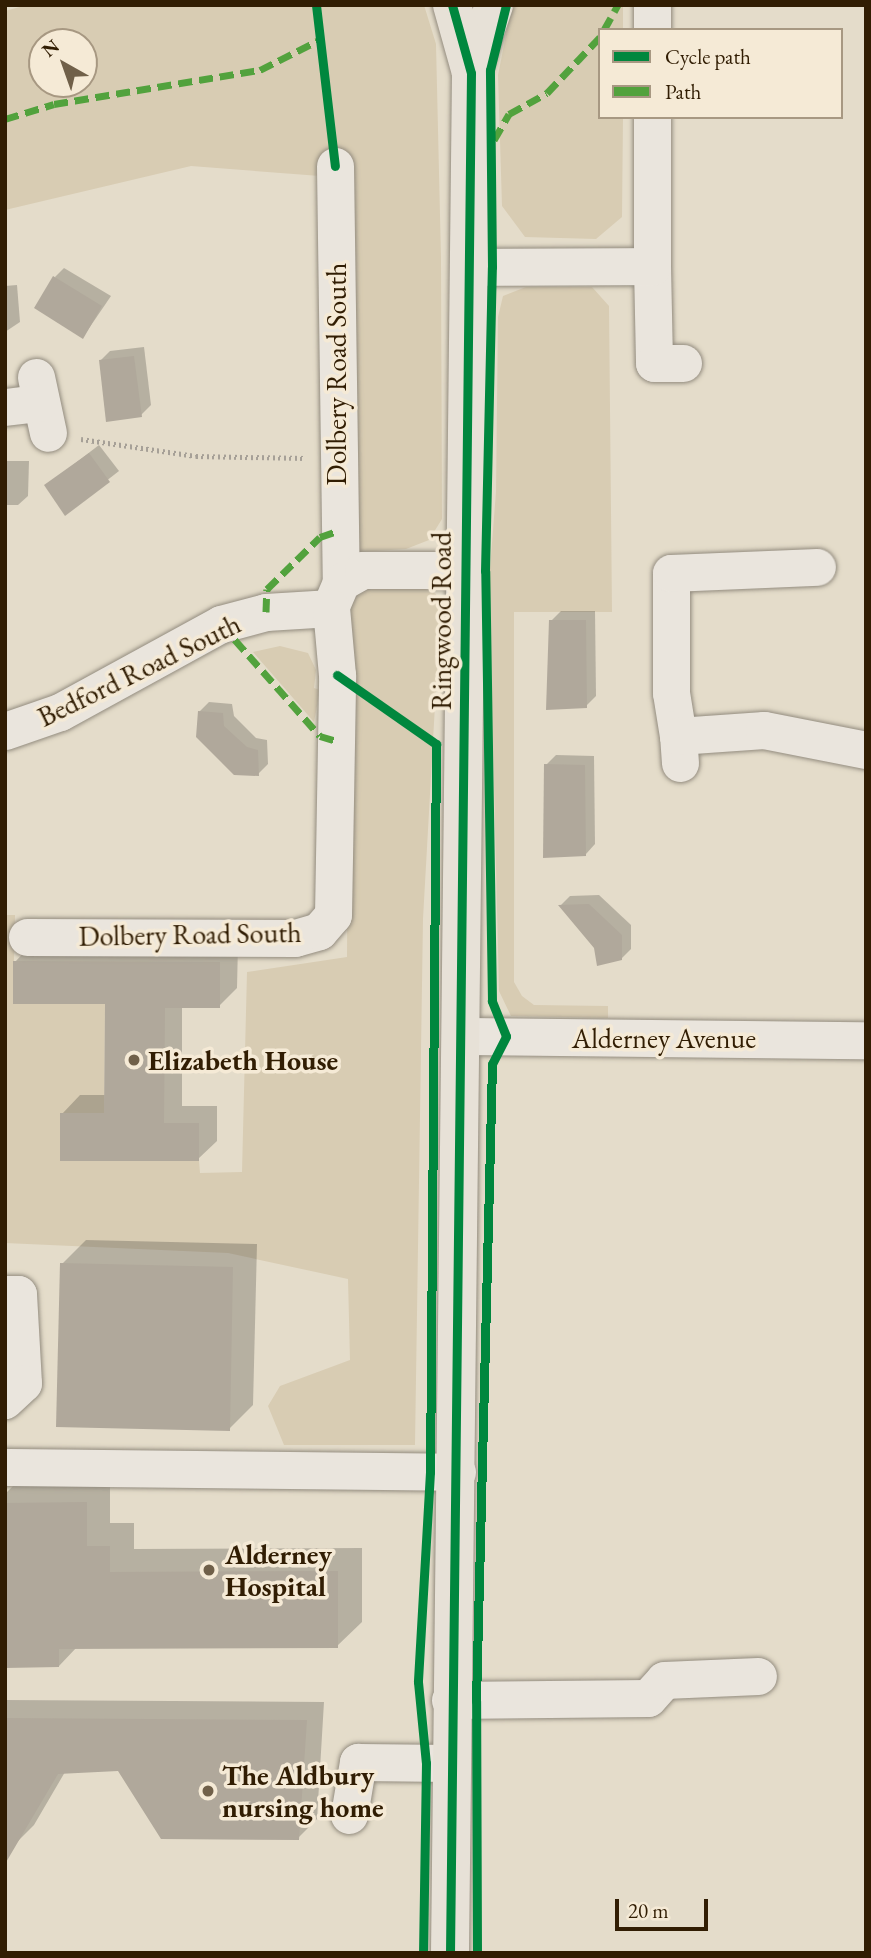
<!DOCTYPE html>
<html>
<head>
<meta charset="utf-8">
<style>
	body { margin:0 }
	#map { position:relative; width:871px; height:1958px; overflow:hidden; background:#e4dcca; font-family:"EB Garamond",serif }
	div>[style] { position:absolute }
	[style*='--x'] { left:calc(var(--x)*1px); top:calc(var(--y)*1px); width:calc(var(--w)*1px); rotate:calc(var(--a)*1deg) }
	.green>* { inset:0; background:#d8ccb3 }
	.shadow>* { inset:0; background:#0003 }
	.building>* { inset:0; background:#b0a89b }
	.path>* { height:4.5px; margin-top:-2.25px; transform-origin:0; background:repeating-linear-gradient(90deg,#a6a097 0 2px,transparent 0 5.5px) }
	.roads { filter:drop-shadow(0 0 2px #938c7f) drop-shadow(0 0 2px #938c7f) }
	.minor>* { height:37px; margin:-18.5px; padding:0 18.5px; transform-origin:18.5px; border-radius:18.5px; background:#eae5dd }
	.major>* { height:38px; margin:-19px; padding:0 19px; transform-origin:19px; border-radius:19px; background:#e7e1d7 }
	.quiet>* { height:7px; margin-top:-3.5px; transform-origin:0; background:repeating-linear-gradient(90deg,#52a23d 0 14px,transparent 0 21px) }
	.cycleway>* { height:9px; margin:-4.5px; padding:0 4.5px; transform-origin:4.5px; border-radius:4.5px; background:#00873e }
	.dots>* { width:19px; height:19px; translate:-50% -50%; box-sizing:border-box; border:4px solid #f5ead6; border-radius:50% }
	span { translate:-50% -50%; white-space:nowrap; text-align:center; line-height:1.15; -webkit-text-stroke:7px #f5ead6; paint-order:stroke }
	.street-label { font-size:28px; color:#311d03 }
	.poi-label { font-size:28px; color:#311d03; font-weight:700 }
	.left { translate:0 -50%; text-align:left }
	.frame { position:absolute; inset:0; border:7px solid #311d03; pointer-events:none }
	.legend { position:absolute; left:598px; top:28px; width:245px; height:91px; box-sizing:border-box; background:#f5ead6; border:2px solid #a79882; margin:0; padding:9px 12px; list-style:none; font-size:21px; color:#311d03 }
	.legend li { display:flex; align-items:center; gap:14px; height:35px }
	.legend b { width:35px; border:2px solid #a79882 }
	.north { position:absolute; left:28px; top:28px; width:70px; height:70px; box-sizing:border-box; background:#f5ead6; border:2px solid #a79882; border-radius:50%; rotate:320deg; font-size:19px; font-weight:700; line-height:28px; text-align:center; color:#311d03 }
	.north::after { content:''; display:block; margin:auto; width:24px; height:32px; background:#706049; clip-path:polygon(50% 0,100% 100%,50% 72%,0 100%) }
	.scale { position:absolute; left:615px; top:1899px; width:93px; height:32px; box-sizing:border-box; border:4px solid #311d03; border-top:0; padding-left:9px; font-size:21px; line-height:24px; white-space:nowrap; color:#311d03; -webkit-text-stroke:5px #f5ead6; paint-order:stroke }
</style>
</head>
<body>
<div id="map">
	<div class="green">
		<i style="clip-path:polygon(evenodd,27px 5px,424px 5px,436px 44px,441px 258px,442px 519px,429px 540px,406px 549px,358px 552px,320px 176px,191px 166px,5px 210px,5px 11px,27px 5px,42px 42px,84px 42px,84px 84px,42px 84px,42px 42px)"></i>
		<i style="clip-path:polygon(512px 5px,623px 5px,623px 30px,600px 30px,600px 117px,623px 117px,622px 217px,596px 239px,525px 237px,502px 206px,498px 75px)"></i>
		<i style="clip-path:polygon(526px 287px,592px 287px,609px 306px,612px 612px,514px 612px,514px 982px,522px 996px,534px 1005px,608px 1006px,608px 1018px,511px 1016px,499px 991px,489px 581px,496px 492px,498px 317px,503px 296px)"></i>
		<i style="clip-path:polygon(414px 584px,436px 594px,440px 616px,423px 919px,415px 1445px,284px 1445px,268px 1406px,280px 1386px,350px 1360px,348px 1279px,228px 1253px,5px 1243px,5px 915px,15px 915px,13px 1003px,105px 1004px,104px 1113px,60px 1113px,60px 1161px,199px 1161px,200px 1173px,242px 1172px,247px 972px,347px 957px,349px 596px,370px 585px)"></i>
		<i style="clip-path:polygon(280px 646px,308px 653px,316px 670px,314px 688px,320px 690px,314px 722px,253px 652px)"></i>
	</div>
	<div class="shadow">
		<i style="clip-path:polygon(64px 268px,111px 296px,83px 337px,55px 277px)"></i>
		<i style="clip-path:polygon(17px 285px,20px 322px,5px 332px,5px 286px)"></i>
		<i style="clip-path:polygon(144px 347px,151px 405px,141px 415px,100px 361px,110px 351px)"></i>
		<i style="clip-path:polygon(99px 445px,119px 471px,65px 513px,47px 485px)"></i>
		<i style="clip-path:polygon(5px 461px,29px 461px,28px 496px,18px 505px,5px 505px)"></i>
		<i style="clip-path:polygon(561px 611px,595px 611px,596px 696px,586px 706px,551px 621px)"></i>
		<i style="clip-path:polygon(209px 702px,232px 704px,234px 716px,256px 738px,267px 740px,268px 764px,258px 774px,199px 712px)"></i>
		<i style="clip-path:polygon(556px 755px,594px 756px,595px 844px,586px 854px,546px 765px)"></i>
		<i style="clip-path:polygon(599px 895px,631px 925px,631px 949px,621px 959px,596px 947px,561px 905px,570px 896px)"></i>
		<i style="clip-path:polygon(33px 943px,238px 944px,237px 988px,219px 1006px,182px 1006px,182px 1106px,217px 1106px,217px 1141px,198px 1159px,62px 1114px,80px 1095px,106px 1095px,106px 1002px,15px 962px)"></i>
		<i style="clip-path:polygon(86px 1240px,257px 1244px,253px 1405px,229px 1429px,62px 1264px)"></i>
		<i style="clip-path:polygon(20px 1479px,110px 1479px,110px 1523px,134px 1523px,134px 1549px,362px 1548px,362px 1622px,337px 1646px,77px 1647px,59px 1666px,5px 1666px,5px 1494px)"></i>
		<i style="clip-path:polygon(5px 1700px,324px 1702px,317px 1819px,298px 1838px,119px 1770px,65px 1772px,34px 1825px,15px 1844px,5px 1844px)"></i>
	</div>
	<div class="building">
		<i style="clip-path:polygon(53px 276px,102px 306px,83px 339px,34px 308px)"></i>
		<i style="clip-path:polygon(134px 356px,142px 417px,106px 422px,99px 360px)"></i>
		<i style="clip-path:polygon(89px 453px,110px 482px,65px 516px,44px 485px)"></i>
		<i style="clip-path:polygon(549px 620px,586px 620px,587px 708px,546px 710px)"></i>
		<i style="clip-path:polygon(198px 711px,223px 713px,224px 726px,247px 747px,258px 750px,259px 776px,234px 775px,196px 737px)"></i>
		<i style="clip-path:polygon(544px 764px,585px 765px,586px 856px,543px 858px)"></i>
		<i style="clip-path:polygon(589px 904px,622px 935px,622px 960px,597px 966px,594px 948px,558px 905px)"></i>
		<i style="clip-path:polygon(13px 961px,220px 962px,220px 1008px,165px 1008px,164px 1123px,199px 1123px,199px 1161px,60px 1161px,60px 1113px,104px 1113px,105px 1004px,13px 1004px)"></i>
		<i style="clip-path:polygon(60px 1263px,233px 1267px,230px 1431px,56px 1427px)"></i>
		<i style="clip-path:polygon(87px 1502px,87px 1546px,110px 1546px,110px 1572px,338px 1571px,338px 1648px,59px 1649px,59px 1667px,5px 1668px,5px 1503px)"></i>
		<i style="clip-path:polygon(5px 1718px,307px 1720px,299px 1840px,161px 1839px,118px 1771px,58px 1774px,5px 1864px)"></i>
	</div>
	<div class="path">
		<i style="--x:81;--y:439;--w:116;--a:8.4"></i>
		<i style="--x:196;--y:456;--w:109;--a:1.1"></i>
	</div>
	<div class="roads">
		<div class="minor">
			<i style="--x:652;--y:5;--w:25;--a:90"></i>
			<i style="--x:335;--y:166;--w:416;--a:89.2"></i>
			<i style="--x:652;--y:266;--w:97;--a:88.8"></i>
			<i style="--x:654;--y:363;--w:29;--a:0"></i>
			<i style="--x:470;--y:267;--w:182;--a:-0.3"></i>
			<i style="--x:652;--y:266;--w:149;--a:-90"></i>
			<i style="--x:36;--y:377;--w:57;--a:77.9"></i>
			<i style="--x:5;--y:407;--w:34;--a:-7"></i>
			<i style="--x:333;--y:601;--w:21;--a:-67"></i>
			<i style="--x:341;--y:582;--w:25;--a:-29"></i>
			<i style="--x:363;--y:570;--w:100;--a:0"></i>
			<i style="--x:5;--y:731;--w:58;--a:-19.1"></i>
			<i style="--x:60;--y:712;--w:183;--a:-28.7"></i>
			<i style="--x:221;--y:624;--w:47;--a:-14.9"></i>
			<i style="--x:266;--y:612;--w:65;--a:-3.5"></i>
			<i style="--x:678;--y:736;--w:44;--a:-99.2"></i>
			<i style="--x:671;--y:693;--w:120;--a:-90"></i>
			<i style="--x:671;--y:573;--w:146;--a:-2.4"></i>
			<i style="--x:680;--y:763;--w:27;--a:-94"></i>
			<i style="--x:678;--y:736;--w:86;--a:-4"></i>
			<i style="--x:764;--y:730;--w:104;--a:11.1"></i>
			<i style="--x:27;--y:937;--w:268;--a:0.2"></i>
			<i style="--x:295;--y:938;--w:25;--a:-16"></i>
			<i style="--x:319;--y:931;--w:21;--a:-49"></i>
			<i style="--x:333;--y:915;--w:240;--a:-89"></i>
			<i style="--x:337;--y:675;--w:67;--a:-95.1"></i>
			<i style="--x:462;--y:1036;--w:404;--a:0.6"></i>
			<i style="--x:5;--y:1294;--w:13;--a:0"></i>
			<i style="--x:18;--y:1294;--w:89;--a:86.8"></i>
			<i style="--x:23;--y:1383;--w:25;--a:137"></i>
			<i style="--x:5;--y:1467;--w:452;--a:0.6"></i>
			<i style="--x:450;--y:1700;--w:198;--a:-0.6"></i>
			<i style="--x:648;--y:1698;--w:24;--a:-48"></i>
			<i style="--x:664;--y:1680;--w:94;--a:-2.4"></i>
			<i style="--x:349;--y:1815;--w:54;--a:-80.4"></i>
			<i style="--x:358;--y:1762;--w:92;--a:0.6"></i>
		</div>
		<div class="major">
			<i style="--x:471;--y:73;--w:72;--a:-71.3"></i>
			<i style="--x:450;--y:1953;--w:1880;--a:-89.36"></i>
			<i style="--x:471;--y:73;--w:71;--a:-105.6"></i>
		</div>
	</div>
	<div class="quiet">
		<i style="--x:604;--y:30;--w:29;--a:-61"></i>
		<i style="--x:5;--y:119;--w:51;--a:-17"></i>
		<i style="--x:54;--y:104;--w:209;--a:-9.4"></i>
		<i style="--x:260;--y:70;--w:71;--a:-26.9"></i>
		<i style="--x:494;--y:140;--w:30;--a:-60"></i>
		<i style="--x:509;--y:114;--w:43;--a:-28.9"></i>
		<i style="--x:547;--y:93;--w:77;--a:-46.6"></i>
		<i style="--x:266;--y:612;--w:23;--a:-88"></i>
		<i style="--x:267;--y:589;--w:74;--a:-44.5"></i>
		<i style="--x:320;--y:537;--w:18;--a:-19"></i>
		<i style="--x:221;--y:624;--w:149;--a:48.5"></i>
		<i style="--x:320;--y:736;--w:17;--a:17"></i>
	</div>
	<div class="cycleway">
		<i style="--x:316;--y:5;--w:162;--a:83.3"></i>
		<i style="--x:337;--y:675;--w:121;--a:34.9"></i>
		<i style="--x:436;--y:744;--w:728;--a:90.47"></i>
		<i style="--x:430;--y:1472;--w:210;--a:93.3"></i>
		<i style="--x:418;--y:1682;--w:81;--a:84.4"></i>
		<i style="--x:426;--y:1763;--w:190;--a:90.9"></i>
		<i style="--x:450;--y:1953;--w:1880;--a:-89.36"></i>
		<i style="--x:471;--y:73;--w:71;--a:-105.6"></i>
		<i style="--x:477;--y:1953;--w:252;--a:-90.2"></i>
		<i style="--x:476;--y:1701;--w:637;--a:-88.56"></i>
		<i style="--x:492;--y:1064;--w:31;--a:-63"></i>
		<i style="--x:506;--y:1036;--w:38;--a:-112"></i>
		<i style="--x:492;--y:1001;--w:430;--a:-90.9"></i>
		<i style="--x:485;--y:571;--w:304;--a:-88.7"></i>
		<i style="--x:492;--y:267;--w:197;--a:-90.6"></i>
		<i style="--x:490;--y:70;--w:67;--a:-76.2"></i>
	</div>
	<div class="dots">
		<i style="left:134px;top:1060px;background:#706049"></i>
		<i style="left:209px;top:1570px;background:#706049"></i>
		<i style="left:208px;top:1791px;background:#706049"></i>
	</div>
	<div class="street-label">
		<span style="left:336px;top:374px;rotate:-90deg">Dolbery Road South</span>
		<span style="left:441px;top:621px;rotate:-90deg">Ringwood Road</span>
		<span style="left:139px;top:670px;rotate:-26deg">Bedford Road South</span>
		<span style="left:190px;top:934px;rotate:-1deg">Dolbery Road South</span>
		<span style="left:664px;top:1038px">Alderney Avenue</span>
	</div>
	<div class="poi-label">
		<span class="left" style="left:148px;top:1060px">Elizabeth House</span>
		<span class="left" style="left:225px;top:1570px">Alderney<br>Hospital</span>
		<span class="left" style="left:222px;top:1791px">The Aldbury<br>nursing home</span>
	</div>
	<div class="frame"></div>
	<ul class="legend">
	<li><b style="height:9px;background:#00873e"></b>Cycle path</li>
	<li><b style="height:9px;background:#52a23d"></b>Path</li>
	</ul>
	<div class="north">N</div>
	<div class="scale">20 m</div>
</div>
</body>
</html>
